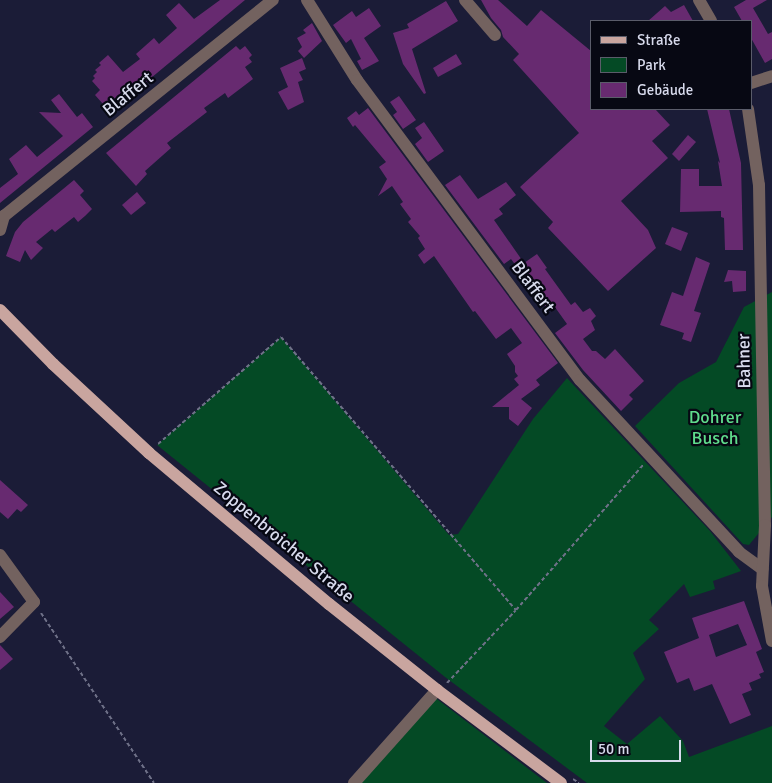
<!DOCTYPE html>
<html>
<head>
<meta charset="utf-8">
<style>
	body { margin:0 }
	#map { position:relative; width:772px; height:783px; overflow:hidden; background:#1b1c37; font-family:Signika,sans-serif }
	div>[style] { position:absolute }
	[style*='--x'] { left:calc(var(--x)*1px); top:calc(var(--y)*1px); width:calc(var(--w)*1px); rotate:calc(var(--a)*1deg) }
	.green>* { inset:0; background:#044a25 }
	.building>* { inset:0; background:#672a70 }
	.path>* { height:2px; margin-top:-1px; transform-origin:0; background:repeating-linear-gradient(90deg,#6f7188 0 4px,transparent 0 6.5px) }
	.minor>* { height:12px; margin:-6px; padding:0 6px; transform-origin:6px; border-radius:6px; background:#73625f }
	.major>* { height:12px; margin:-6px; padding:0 6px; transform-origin:6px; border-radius:6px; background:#c9a59f }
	span { translate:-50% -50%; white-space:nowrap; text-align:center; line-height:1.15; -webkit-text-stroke:4.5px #070813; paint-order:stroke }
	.street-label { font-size:18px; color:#d7daec }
	.park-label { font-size:18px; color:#5fdc8c }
	.legend { position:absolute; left:590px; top:20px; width:162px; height:90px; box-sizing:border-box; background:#070813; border:1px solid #5a5c6a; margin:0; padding:6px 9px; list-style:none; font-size:15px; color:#d7daec }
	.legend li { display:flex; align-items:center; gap:10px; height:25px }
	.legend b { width:25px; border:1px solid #5a5c6a }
	.scale { position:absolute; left:590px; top:740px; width:91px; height:22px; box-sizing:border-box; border:2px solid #d7daec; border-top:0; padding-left:6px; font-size:15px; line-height:18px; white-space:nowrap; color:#d7daec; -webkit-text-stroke:4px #070813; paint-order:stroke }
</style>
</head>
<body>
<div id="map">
	<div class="green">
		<i style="clip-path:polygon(772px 292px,772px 517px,749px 545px,743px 544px,635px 426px,679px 383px,716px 362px,744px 307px)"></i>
		<i style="clip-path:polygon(281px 337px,449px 535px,458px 534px,533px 419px,567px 378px,710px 531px,741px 571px,713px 581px,715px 589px,690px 597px,684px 584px,649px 620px,659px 629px,633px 653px,645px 679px,604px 726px,627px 744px,660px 716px,683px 741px,689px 757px,772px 726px,772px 783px,587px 783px,445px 677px,157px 445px)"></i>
		<i style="clip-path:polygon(433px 696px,547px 783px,354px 783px)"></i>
	</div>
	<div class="building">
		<i style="clip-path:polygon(220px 0,245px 0,110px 112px,95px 95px,100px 90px,92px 81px,95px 78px,93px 76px,97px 72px,95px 70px,101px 65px,99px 63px,108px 55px,123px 72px,140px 59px,136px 54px,154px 38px,159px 44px,177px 28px,166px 15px,179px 3px,194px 19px)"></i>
		<i style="clip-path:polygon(481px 0,498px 0,527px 26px,541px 10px,591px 51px,591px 109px,655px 109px,670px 125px,652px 141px,668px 158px,621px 201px,648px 230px,656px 248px,608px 291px,548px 228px,553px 222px,520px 187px,579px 133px,513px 60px,519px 54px,503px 37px,501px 30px,491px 18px)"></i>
		<i style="clip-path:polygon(746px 0,767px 0,753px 8px,768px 34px,772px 32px,772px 59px,765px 63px,751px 38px,751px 21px,742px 21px,734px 7px)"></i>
		<i style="clip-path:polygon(446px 1px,458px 21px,412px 49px,426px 93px,424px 94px,403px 64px,393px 33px,409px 28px,407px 24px)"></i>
		<i style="clip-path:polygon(684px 5px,693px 21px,648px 21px,665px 6px,671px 12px)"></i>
		<i style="clip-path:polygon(369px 8px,381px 26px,364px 38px,379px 61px,362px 70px,357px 61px,361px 59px,351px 39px,346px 43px,333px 25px,352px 11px,356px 17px)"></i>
		<i style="clip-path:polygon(312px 23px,322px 41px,304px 58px,298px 51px,302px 47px,297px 38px,306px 33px,303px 30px)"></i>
		<i style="clip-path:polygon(236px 46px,240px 50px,245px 46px,252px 55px,249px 58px,252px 62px,245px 67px,253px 79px,228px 98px,225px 93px,204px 108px,207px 112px,167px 143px,171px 148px,145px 171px,147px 174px,136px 186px,106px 153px)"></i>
		<i style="clip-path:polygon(456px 54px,462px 64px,438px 77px,433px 68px)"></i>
		<i style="clip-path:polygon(302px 58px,306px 69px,299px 72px,303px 80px,298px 82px,304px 102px,288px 110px,278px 92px,288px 87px,280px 68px)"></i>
		<i style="clip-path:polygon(59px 94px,77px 117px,82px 113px,93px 127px,0 203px,0 188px,18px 174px,9px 159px,26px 145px,37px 157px,63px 136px,39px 112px,61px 113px,51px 100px)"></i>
		<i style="clip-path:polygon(399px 96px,416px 120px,403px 129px,393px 115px,397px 112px,390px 102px)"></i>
		<i style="clip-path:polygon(368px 108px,558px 363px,536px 380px,540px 385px,521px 399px,532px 408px,518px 426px,509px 419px,509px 407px,492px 407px,519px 385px,514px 379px,518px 376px,515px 372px,515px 366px,507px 354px,522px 343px,511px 328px,496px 339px,475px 311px,473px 312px,434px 256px,424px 264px,418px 255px,425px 249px,418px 238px,420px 236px,408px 222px,411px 219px,400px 204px,403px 202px,392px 186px,378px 196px,387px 179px,379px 167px,386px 162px,355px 125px,353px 127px,347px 118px,356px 111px,359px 115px)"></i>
		<i style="clip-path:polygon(707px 109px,729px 109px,741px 163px,743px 250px,725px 250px,724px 218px,721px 217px,721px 211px,680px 212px,681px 169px,699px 169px,699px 186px,722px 186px,718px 161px,720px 163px)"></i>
		<i style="clip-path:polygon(424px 122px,444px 151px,428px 162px,415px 144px,422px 138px,415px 128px)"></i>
		<i style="clip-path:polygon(688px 135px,696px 142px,679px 161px,672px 154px)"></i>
		<i style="clip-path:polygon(460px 175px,478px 199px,506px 182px,516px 195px,499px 209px,503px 214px,494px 220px,524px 263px,537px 254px,547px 268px,545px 269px,571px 305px,575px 302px,583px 312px,590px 308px,596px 316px,591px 321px,595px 330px,583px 339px,592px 351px,596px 351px,605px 359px,615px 349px,644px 381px,629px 395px,633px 399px,621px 411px,583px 370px,555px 333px,567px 324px,552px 303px,546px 307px,511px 259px,504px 264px,445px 185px)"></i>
		<i style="clip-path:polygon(74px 180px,84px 191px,80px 195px,92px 209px,85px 216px,78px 222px,74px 217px,55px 232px,52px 229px,36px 242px,43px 248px,31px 260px,25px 250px,20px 262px,6px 256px,15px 232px,23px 222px)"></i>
		<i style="clip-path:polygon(137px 192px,146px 203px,131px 215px,122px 205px)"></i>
		<i style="clip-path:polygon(672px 227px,688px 233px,681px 251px,665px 244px)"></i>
		<i style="clip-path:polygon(696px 257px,710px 263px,694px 311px,701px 313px,691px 342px,682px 339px,684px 333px,660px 325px,672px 292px,683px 296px)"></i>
		<i style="clip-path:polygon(728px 270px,746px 271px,746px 291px,733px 292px,732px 281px,724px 282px)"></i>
		<i style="clip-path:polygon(0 480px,28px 505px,21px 512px,17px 509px,8px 519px,0 512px)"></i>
		<i style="clip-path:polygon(0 592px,14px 607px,0 619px)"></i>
		<i style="clip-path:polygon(evenodd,744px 601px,762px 649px,756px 652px,764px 672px,759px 674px,761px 678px,749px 683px,752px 690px,742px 694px,751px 715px,730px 724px,712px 684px,694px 691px,689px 678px,677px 683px,664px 652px,699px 638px,692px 618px,744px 601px,738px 624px,747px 645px,716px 657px,709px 635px,738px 624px)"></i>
		<i style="clip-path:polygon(0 645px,13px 659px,0 670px)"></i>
	</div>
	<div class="path">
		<i style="--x:158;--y:444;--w:163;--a:-41"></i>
		<i style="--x:281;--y:337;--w:360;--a:49.3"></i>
		<i style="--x:326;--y:584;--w:22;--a:39"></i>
		<i style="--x:41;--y:613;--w:204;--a:56.4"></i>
		<i style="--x:447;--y:683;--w:100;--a:-46.6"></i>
		<i style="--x:516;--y:610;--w:193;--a:-48.8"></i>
		<i style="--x:573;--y:779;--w:7;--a:34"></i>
	</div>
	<div class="minor">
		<i style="--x:307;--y:0;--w:94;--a:58"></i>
		<i style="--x:357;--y:80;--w:374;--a:53.4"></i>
		<i style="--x:580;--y:380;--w:234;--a:47.2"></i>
		<i style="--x:739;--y:552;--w:29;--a:36"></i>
		<i style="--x:465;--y:0;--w:46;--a:49.4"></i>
		<i style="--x:699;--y:0;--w:24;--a:60"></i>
		<i style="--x:751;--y:83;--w:22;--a:-18"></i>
		<i style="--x:748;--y:109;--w:77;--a:81.8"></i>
		<i style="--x:759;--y:185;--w:340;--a:89"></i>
		<i style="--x:765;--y:525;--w:61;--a:92.8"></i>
		<i style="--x:762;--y:586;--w:56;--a:79.7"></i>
		<i style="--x:0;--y:230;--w:15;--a:-74"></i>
		<i style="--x:4;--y:216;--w:345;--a:-38.8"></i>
		<i style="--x:0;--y:555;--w:58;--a:54.1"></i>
		<i style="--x:34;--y:602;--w:49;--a:134.2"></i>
		<i style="--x:354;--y:783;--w:125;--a:-48.3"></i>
	</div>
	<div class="major">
		<i style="--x:0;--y:310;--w:76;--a:45.5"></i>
		<i style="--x:53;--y:364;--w:131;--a:42.8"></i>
		<i style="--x:149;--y:453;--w:235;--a:40"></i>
		<i style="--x:329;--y:604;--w:138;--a:38.5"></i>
		<i style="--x:437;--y:690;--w:155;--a:36.9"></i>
	</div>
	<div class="street-label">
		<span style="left:128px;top:94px;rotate:-39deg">Blaffert</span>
		<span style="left:533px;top:287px;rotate:53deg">Blaffert</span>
		<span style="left:744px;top:361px;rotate:-91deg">Bahner</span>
		<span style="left:284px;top:542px;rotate:40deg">Zoppenbroicher Straße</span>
	</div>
	<div class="park-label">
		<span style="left:715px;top:428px">Dohrer<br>Busch</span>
	</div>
	<ul class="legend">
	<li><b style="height:6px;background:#c9a59f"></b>Straße</li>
	<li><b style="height:14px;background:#044a25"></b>Park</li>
	<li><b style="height:14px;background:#672a70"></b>Gebäude</li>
	</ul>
	<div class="scale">50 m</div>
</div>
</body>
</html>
